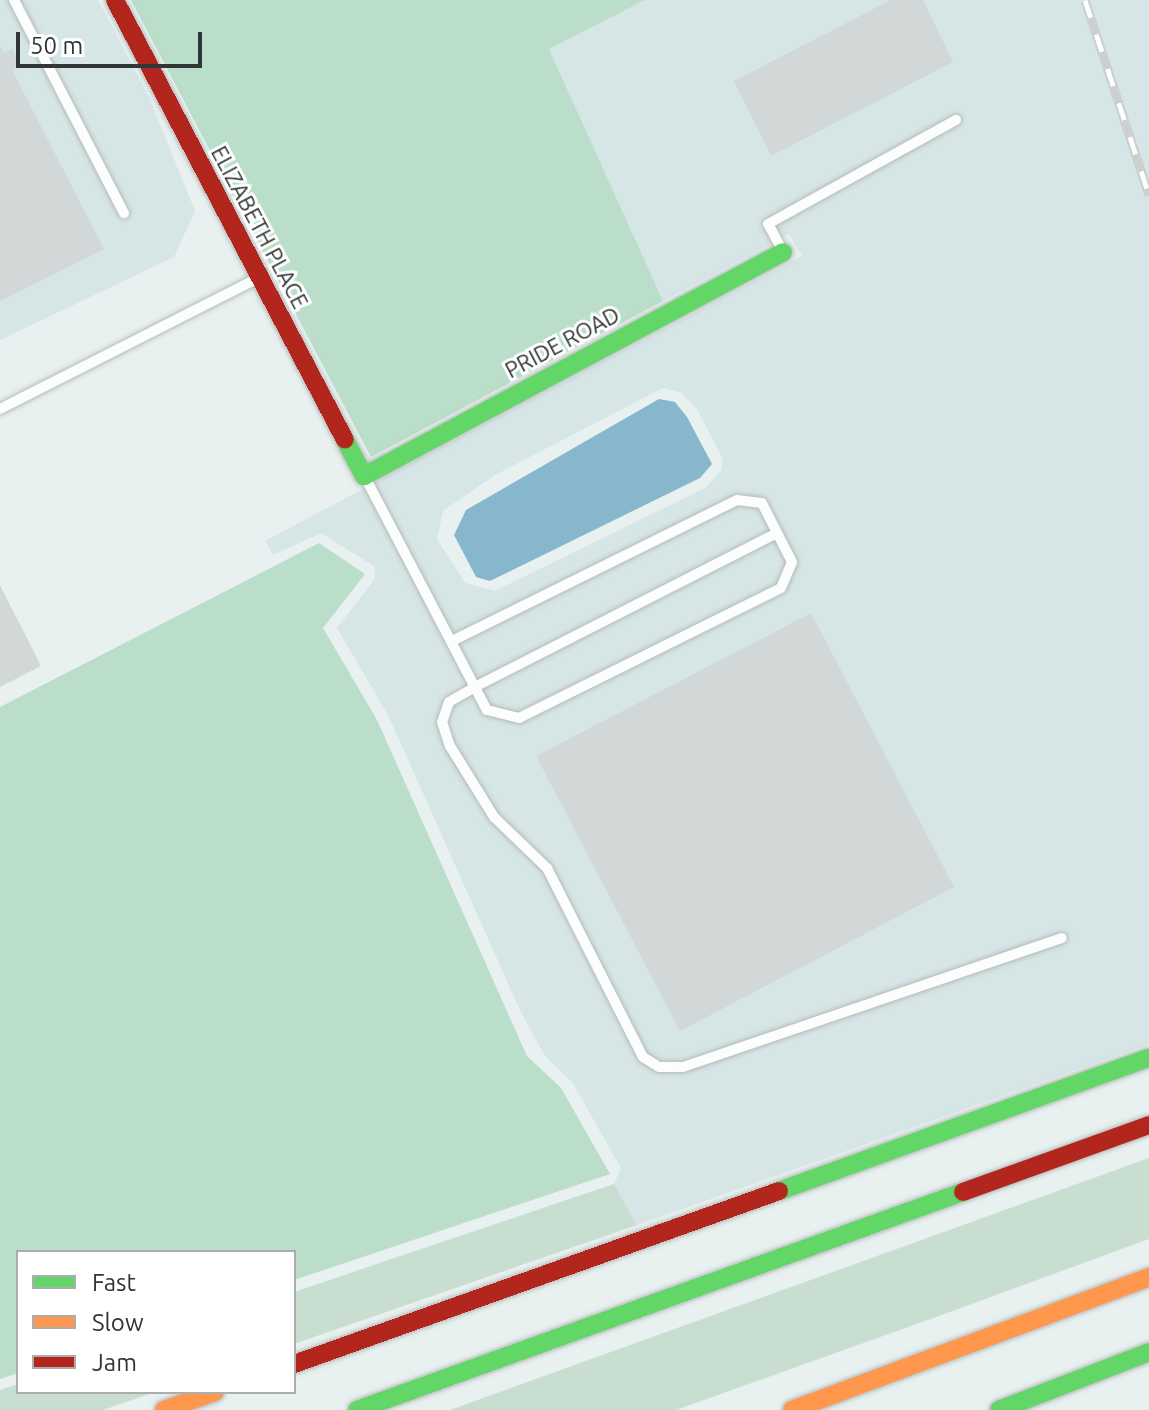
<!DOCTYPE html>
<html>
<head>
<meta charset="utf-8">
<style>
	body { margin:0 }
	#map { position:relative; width:1149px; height:1410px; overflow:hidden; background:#e9f0f0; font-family:Ubuntu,sans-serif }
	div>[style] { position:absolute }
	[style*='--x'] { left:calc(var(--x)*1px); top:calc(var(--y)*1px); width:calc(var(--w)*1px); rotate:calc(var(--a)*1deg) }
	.built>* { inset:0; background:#d6e5e5 }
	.green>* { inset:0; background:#c7ded1 }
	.forest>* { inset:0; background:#badec9 }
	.water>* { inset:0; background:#87b7cc }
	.building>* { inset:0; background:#d2d8d8 }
	.roads { filter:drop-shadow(0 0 2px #b5bbbb) drop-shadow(0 0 2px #b5bbbb) }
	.lane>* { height:10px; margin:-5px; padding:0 5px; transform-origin:5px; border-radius:5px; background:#fcfdfd }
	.fast>* { height:18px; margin:-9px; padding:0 9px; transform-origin:9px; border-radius:9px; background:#63d668 }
	.slow>* { height:18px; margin:-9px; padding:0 9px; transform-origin:9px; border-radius:9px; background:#ff974d }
	.jam>* { height:18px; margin:-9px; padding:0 9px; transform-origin:9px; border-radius:9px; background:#b3261e }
	.rail>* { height:9px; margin-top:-4.5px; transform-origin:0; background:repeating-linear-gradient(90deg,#fff 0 18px,#cdcfcf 0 36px); box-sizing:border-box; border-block:2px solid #cdcfcf }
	span { translate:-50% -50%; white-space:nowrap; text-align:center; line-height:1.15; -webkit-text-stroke:6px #fff; paint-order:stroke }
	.street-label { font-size:22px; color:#303535 }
	.legend { position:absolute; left:16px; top:1250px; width:280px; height:144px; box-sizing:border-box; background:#fff; border:2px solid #acaeae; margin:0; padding:10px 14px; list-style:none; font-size:24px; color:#303535 }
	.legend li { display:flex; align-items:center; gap:16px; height:40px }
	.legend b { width:40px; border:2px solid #acaeae }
	.scale { position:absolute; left:16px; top:32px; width:186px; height:36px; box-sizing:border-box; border:4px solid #303535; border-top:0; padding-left:10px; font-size:24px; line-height:28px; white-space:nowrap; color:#303535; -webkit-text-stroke:6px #fff; paint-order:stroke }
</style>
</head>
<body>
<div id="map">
	<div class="built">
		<i style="clip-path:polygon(0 0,98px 0,149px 97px,195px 211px,174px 257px,0 340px)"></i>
		<i style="clip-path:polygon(evenodd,645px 0,1149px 0,1149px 1044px,637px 1225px,614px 1184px,621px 1168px,572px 1082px,545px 1056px,520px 1010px,388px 715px,337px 628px,374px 580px,375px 567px,321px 533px,273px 555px,265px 541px,802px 256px,789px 234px,663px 301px,549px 49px,645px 0,663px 388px,682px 393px,697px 409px,723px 459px,721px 471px,705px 488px,495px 591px,465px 583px,437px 539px,443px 511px,495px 475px,663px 388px)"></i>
	</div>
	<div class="green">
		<i style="clip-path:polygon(1149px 1158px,1149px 1239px,925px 1321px,676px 1410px,450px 1410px)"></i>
		<i style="clip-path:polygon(614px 1184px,637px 1225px,294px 1344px,294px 1292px)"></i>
		<i style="clip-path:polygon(18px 1384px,18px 1392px,155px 1392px,103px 1410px,0 1410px,0 1390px)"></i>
	</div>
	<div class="forest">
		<i style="clip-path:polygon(131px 0,645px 0,549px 49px,663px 301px,371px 457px)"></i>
		<i style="clip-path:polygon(319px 543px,365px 574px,323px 628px,377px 720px,527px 1056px,561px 1088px,610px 1174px,294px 1280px,294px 1252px,18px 1252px,18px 1373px,0 1379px,0 707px)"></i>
	</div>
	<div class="water">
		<i style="clip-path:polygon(659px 399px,675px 402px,687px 417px,712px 464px,700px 478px,490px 581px,476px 577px,454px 535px,466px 510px)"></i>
	</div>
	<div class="building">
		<i style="clip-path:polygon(891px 0,923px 0,953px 62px,771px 156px,734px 81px)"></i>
		<i style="clip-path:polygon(0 45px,4px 53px,13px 49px,20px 66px,12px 70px,104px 249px,0 301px)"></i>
		<i style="clip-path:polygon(0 585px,41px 666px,0 687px)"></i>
		<i style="clip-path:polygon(811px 613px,954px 887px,680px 1031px,536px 756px)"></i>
	</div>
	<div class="roads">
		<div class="lane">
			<i style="--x:14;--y:0;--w:240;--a:62.7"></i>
			<i style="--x:781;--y:248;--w:27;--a:-118"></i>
			<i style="--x:768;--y:224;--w:215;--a:-29"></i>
			<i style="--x:0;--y:409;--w:289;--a:-26.9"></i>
			<i style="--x:365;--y:477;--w:263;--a:62.4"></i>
			<i style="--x:487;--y:710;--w:33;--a:14"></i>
			<i style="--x:519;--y:718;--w:292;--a:-26.4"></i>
			<i style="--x:781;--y:588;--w:28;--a:-67"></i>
			<i style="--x:792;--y:562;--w:66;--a:-117"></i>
			<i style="--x:762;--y:503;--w:25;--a:-173"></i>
			<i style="--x:737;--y:500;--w:318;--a:153.7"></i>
			<i style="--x:777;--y:533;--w:339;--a:153"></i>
			<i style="--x:475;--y:687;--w:30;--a:150"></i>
			<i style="--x:449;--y:702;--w:21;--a:109"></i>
			<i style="--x:442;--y:722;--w:25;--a:72"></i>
			<i style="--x:450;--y:746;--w:84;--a:58.2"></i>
			<i style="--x:494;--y:817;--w:74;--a:43.9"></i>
			<i style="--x:547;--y:868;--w:212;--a:63.1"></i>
			<i style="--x:643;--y:1057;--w:19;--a:32"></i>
			<i style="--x:659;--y:1067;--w:24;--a:0"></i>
			<i style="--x:683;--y:1067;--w:400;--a:-18.8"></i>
		</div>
		<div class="fast">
			<i style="--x:345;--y:440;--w:41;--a:62.2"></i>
			<i style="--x:364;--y:476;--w:475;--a:-28.1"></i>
			<i style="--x:779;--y:1191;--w:393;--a:-19.8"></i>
			<i style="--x:357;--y:1410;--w:644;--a:-19.79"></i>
			<i style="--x:999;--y:1410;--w:161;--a:-21.1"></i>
		</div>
		<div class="slow">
			<i style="--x:164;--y:1410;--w:54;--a:-19.4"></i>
			<i style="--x:792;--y:1410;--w:381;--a:-20.4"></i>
		</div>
		<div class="jam">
			<i style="--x:115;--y:0;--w:496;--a:62.4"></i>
			<i style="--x:963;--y:1192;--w:198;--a:-19.8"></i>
			<i style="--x:294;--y:1364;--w:515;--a:-19.63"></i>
		</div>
	</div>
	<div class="rail">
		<i style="--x:1085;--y:0;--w:205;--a:71.8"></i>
	</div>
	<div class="street-label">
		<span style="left:260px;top:227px;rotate:62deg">ELIZABETH PLACE</span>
		<span style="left:562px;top:342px;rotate:-28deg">PRIDE ROAD</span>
	</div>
	<ul class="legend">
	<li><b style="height:10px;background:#63d668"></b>Fast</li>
	<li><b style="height:10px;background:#ff974d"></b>Slow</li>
	<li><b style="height:10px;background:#b3261e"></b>Jam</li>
	</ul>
	<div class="scale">50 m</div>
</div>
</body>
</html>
